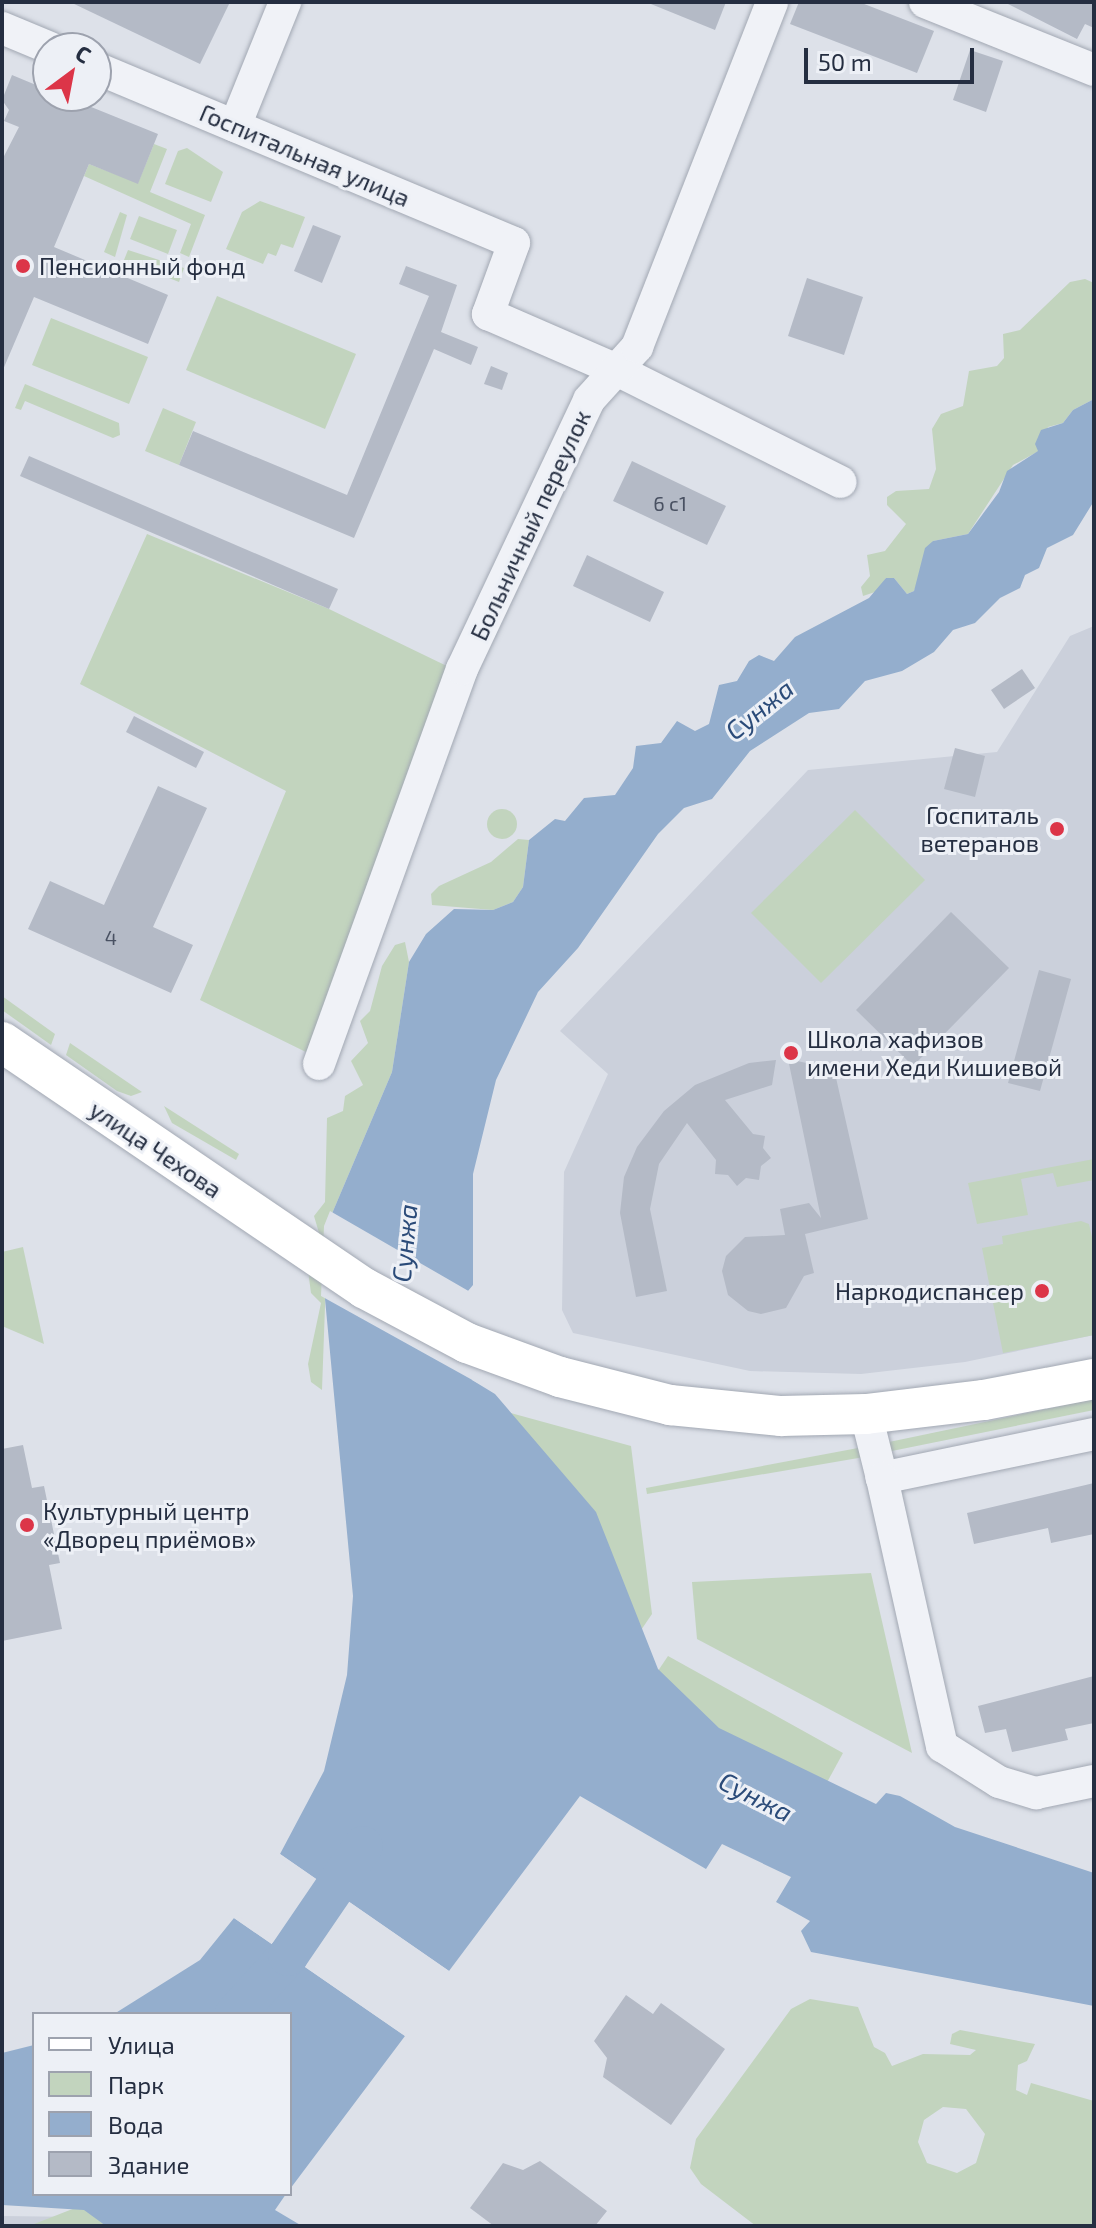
<!DOCTYPE html>
<html>
<head>
<meta charset="utf-8">
<style>
	body { margin:0 }
	#map { position:relative; width:1096px; height:2228px; overflow:hidden; background:#dde1e9; font-family:"Exo 2",sans-serif }
	div>[style] { position:absolute }
	[style*='--x'] { left:calc(var(--x)*1px); top:calc(var(--y)*1px); width:calc(var(--w)*1px); rotate:calc(var(--a)*1deg) }
	.built>* { inset:0; background:#cbd0db }
	.green>* { inset:0; background:#c2d4be }
	.round { border-radius:50% }
	.water>* { inset:0; background:#94aecd }
	.pier>* { inset:0; background:#dde1e9 }
	.river>* { height:40px; margin:-20px; padding:0 20px; transform-origin:20px; border-radius:20px; background:#94aecd }
	.building>* { inset:0; background:#b4bac6 }
	.roads { filter:drop-shadow(0 0 2px #a2a8b3) drop-shadow(0 0 2px #a2a8b3) }
	.minor>* { height:32px; margin:-16px; padding:0 16px; transform-origin:16px; border-radius:16px; background:#f0f2f7 }
	.major>* { height:40px; margin:-20px; padding:0 20px; transform-origin:20px; border-radius:20px; background:#fff }
	.dots>* { width:22px; height:22px; translate:-50% -50%; box-sizing:border-box; border:4px solid #edf0f6; border-radius:50% }
	span { translate:-50% -50%; white-space:nowrap; text-align:center; line-height:1.15; -webkit-text-stroke:6px #edf0f6; paint-order:stroke }
	.number-label { font-size:20px; color:#495162 }
	.number-label span { -webkit-text-stroke-width:0 }
	.street-label { font-size:24px; color:#252e41 }
	.poi-label { font-size:24px; color:#252e41 }
	.left { translate:0 -50%; text-align:left }
	.right { translate:-100% -50%; text-align:right }
	.water-label { font-size:26px; color:#2b4b79; font-style:italic }
	.frame { position:absolute; inset:0; border:4px solid #252e41; pointer-events:none }
	.legend { position:absolute; left:32px; top:2012px; width:260px; height:184px; box-sizing:border-box; background:#edf0f6; border:2px solid #9da2ae; margin:0; padding:10px 14px; list-style:none; font-size:24px; color:#252e41 }
	.legend li { display:flex; align-items:center; gap:16px; height:40px }
	.legend b { width:40px; border:2px solid #9da2ae }
	.north { position:absolute; left:32px; top:32px; width:80px; height:80px; box-sizing:border-box; background:#edf0f6; border:2px solid #9da2ae; border-radius:50%; rotate:32deg; font-size:22px; font-weight:700; line-height:32px; text-align:center; color:#252e41 }
	.north::after { content:''; display:block; margin:auto; width:28px; height:36px; background:#dc3548; clip-path:polygon(50% 0,100% 100%,50% 72%,0 100%) }
	.scale { position:absolute; left:804px; top:48px; width:170px; height:36px; box-sizing:border-box; border:4px solid #252e41; border-top:0; padding-left:10px; font-size:24px; line-height:28px; white-space:nowrap; color:#252e41; -webkit-text-stroke:6px #edf0f6; paint-order:stroke }
</style>
</head>
<body>
<div id="map">
	<div class="built">
		<i style="clip-path:polygon(1094px 626px,1094px 1335px,965px 1362px,861px 1374px,750px 1371px,573px 1333px,562px 1310px,564px 1172px,608px 1074px,560px 1031px,808px 770px,997px 752px,1070px 636px)"></i>
		<i style="clip-path:polygon(2px 2216px,82px 2217px,93px 2226px,2px 2226px)"></i>
	</div>
	<div class="green">
		<i style="clip-path:polygon(154px 144px,167px 149px,150px 192px,205px 215px,189px 257px,180px 253px,191px 224px,84px 176px,89px 164px,138px 183px)"></i>
		<i style="clip-path:polygon(187px 148px,223px 172px,211px 202px,165px 184px,178px 151px)"></i>
		<i style="clip-path:polygon(260px 201px,305px 217px,293px 248px,281px 244px,276px 256px,268px 253px,263px 264px,226px 249px,242px 212px)"></i>
		<i style="clip-path:polygon(120px 212px,127px 215px,115px 257px,104px 252px)"></i>
		<i style="clip-path:polygon(139px 216px,177px 230px,168px 254px,130px 239px)"></i>
		<i style="clip-path:polygon(128px 250px,184px 268px,179px 282px,124px 260px)"></i>
		<i style="clip-path:polygon(1085px 279px,1094px 283px,1094px 399px,1073px 410px,1063px 423px,1048px 427px,1039px 451px,1013px 465px,968px 534px,933px 541px,914px 591px,907px 594px,894px 578px,886px 578px,878px 591px,863px 596px,861px 587px,870px 576px,867px 555px,885px 551px,906px 524px,887px 505px,887px 497px,896px 491px,929px 489px,936px 469px,932px 429px,941px 414px,963px 406px,969px 371px,997px 366px,1004px 358px,1003px 334px,1020px 330px,1070px 282px)"></i>
		<i style="clip-path:polygon(217px 296px,356px 354px,325px 429px,186px 370px)"></i>
		<i style="clip-path:polygon(51px 318px,148px 357px,129px 404px,32px 365px)"></i>
		<i style="clip-path:polygon(25px 384px,119px 423px,120px 435px,113px 438px,25px 401px,21px 410px,15px 408px)"></i>
		<i style="clip-path:polygon(163px 408px,196px 422px,179px 465px,145px 451px)"></i>
		<i style="clip-path:polygon(147px 534px,329px 609px,453px 669px,312px 1055px,200px 1000px,286px 791px,80px 684px)"></i>
		<i class="round" style="left:487px;top:809px;width:30px;height:30px"></i>
		<i style="clip-path:polygon(855px 810px,925px 880px,821px 983px,751px 913px)"></i>
		<i style="clip-path:polygon(518px 839px,529px 840px,523px 887px,513px 902px,493px 910px,432px 905px,431px 894px,439px 886px,491px 862px)"></i>
		<i style="clip-path:polygon(405px 942px,409px 962px,392px 1072px,328px 1223px,322px 1390px,311px 1382px,308px 1364px,321px 1303px,311px 1293px,308px 1271px,319px 1233px,314px 1216px,325px 1202px,327px 1118px,343px 1111px,345px 1096px,363px 1085px,351px 1061px,368px 1043px,360px 1021px,370px 1011px,382px 966px,395px 945px)"></i>
		<i style="clip-path:polygon(2px 996px,55px 1034px,51px 1045px,2px 1010px)"></i>
		<i style="clip-path:polygon(70px 1043px,142px 1092px,131px 1096px,117px 1091px,66px 1055px)"></i>
		<i style="clip-path:polygon(164px 1106px,239px 1154px,236px 1160px,172px 1123px)"></i>
		<i style="clip-path:polygon(1094px 1159px,1094px 1180px,1057px 1187px,1053px 1173px,1021px 1179px,1028px 1215px,977px 1224px,968px 1183px)"></i>
		<i style="clip-path:polygon(1081px 1221px,1089px 1224px,1094px 1246px,1094px 1335px,1003px 1353px,982px 1248px,1003px 1244px,1002px 1236px)"></i>
		<i style="clip-path:polygon(23px 1247px,44px 1344px,2px 1326px,2px 1252px)"></i>
		<i style="clip-path:polygon(1094px 1399px,1094px 1410px,882px 1453px,889px 1442px)"></i>
		<i style="clip-path:polygon(485px 1406px,631px 1446px,652px 1614px,505px 1829px)"></i>
		<i style="clip-path:polygon(858px 1448px,870px 1456px,647px 1494px,646px 1488px)"></i>
		<i style="clip-path:polygon(871px 1573px,912px 1753px,697px 1639px,692px 1582px)"></i>
		<i style="clip-path:polygon(668px 1656px,843px 1753px,782px 1865px,590px 1772px)"></i>
		<i style="clip-path:polygon(evenodd,810px 1999px,858px 2007px,874px 2047px,885px 2053px,892px 2066px,923px 2054px,970px 2055px,976px 2050px,950px 2044px,952px 2034px,960px 2030px,1035px 2044px,1027px 2061px,1018px 2065px,1016px 2090px,1027px 2095px,1031px 2083px,1094px 2101px,1094px 2226px,756px 2226px,701px 2184px,690px 2168px,696px 2139px,791px 2009px,810px 1999px,943px 2107px,966px 2109px,985px 2134px,976px 2163px,957px 2173px,927px 2163px,918px 2142px,924px 2120px,943px 2107px)"></i>
		<i style="clip-path:polygon(93px 2201px,177px 2226px,29px 2226px)"></i>
	</div>
	<div class="water">
		<i style="clip-path:polygon(1094px 399px,1094px 501px,1073px 535px,1047px 548px,1039px 568px,1025px 575px,1020px 588px,1000px 598px,975px 623px,953px 630px,934px 652px,902px 671px,865px 681px,839px 709px,809px 713px,750px 751px,712px 799px,684px 808px,658px 834px,578px 948px,538px 992px,496px 1080px,473px 1174px,473px 1285px,457px 1304px,472px 1380px,495px 1394px,596px 1512px,658px 1669px,719px 1728px,876px 1804px,886px 1793px,900px 1796px,955px 1827px,1094px 1873px,1094px 2006px,811px 1952px,801px 1931px,810px 1921px,776px 1902px,791px 1877px,722px 1844px,706px 1869px,580px 1796px,449px 1971px,280px 1854px,324px 1771px,347px 1675px,353px 1596px,325px 1299px,328px 1223px,392px 1072px,409px 962px,426px 934px,454px 909px,493px 910px,513px 902px,523px 887px,529px 840px,555px 819px,565px 821px,584px 798px,615px 795px,633px 768px,636px 746px,661px 743px,677px 721px,695px 731px,709px 724px,719px 685px,737px 681px,749px 661px,759px 655px,774px 661px,795px 637px,869px 598px,886px 578px,894px 578px,907px 594px,914px 591px,925px 548px,933px 541px,968px 534px,999px 492px,1007px 471px,1038px 451px,1035px 444px,1041px 430px,1063px 423px,1073px 410px)"></i>
		<i style="clip-path:polygon(234px 1918px,405px 2036px,290px 2189px,290px 2014px,114px 2014px,200px 1960px)"></i>
		<i style="clip-path:polygon(34px 2045px,34px 2194px,286px 2194px,275px 2210px,302px 2226px,106px 2226px,84px 2210px,2px 2205px,2px 2053px)"></i>
	</div>
	<div class="pier">
		<i style="clip-path:polygon(330px 1211px,472px 1293px,461px 1306px,461px 1339px,476px 1378px,503px 1397px,321px 1296px,324px 1226px)"></i>
		<i style="clip-path:polygon(280px 1854px,449px 1971px,447px 1974px,277px 1857px)"></i>
		<i style="clip-path:polygon(237px 1915px,407px 2033px,405px 2036px,234px 1918px)"></i>
	</div>
	<div class="river">
		<i style="--x:235;--y:2014;--w:79;--a:-47.6"></i>
		<i style="--x:288;--y:1956;--w:133;--a:-55.7"></i>
	</div>
	<div class="building">
		<i style="clip-path:polygon(70px 2px,230px 2px,200px 64px)"></i>
		<i style="clip-path:polygon(646px 2px,726px 2px,715px 30px)"></i>
		<i style="clip-path:polygon(799px 2px,859px 2px,934px 31px,917px 73px,790px 24px)"></i>
		<i style="clip-path:polygon(1004px 2px,1094px 2px,1094px 28px,1085px 24px,1077px 39px)"></i>
		<i style="clip-path:polygon(970px 50px,1003px 61px,986px 112px,953px 100px)"></i>
		<i style="clip-path:polygon(12px 75px,48px 90px,48px 96px,64px 96px,158px 134px,138px 184px,89px 164px,54px 247px,168px 295px,148px 344px,34px 297px,2px 372px,2px 160px,19px 127px,4px 121px,9px 110px,2px 100px)"></i>
		<i style="clip-path:polygon(313px 225px,341px 236px,322px 283px,294px 271px)"></i>
		<i style="clip-path:polygon(406px 266px,457px 285px,441px 332px,478px 347px,471px 365px,434px 349px,354px 538px,179px 465px,193px 431px,347px 495px,429px 296px,399px 284px)"></i>
		<i style="clip-path:polygon(807px 278px,863px 297px,844px 355px,788px 336px)"></i>
		<i style="clip-path:polygon(491px 366px,508px 373px,502px 390px,484px 384px)"></i>
		<i style="clip-path:polygon(29px 456px,338px 589px,329px 609px,20px 476px)"></i>
		<i style="clip-path:polygon(632px 461px,726px 506px,707px 545px,613px 501px)"></i>
		<i style="clip-path:polygon(587px 555px,664px 592px,650px 622px,573px 586px)"></i>
		<i style="clip-path:polygon(1022px 669px,1035px 688px,1004px 709px,991px 690px)"></i>
		<i style="clip-path:polygon(134px 716px,204px 752px,196px 768px,126px 732px)"></i>
		<i style="clip-path:polygon(955px 748px,985px 756px,975px 797px,944px 789px)"></i>
		<i style="clip-path:polygon(158px 786px,207px 808px,153px 927px,193px 945px,171px 993px,28px 929px,50px 881px,104px 905px)"></i>
		<i style="clip-path:polygon(951px 912px,1009px 968px,913px 1066px,856px 1010px)"></i>
		<i style="clip-path:polygon(1039px 970px,1071px 979px,1040px 1091px,1008px 1083px)"></i>
		<i style="clip-path:polygon(788px 1059px,834px 1069px,868px 1219px,805px 1234px,814px 1273px,804px 1276px,786px 1308px,761px 1314px,748px 1311px,728px 1295px,722px 1271px,726px 1256px,745px 1237px,785px 1235px,780px 1209px,809px 1203px,821px 1218px)"></i>
		<i style="clip-path:polygon(776px 1060px,772px 1085px,725px 1100px,753px 1134px,765px 1136px,763px 1148px,771px 1158px,761px 1166px,759px 1180px,746px 1178px,737px 1186px,728px 1175px,715px 1174px,716px 1160px,687px 1123px,659px 1164px,650px 1209px,667px 1291px,636px 1297px,620px 1213px,624px 1177px,637px 1147px,664px 1111px,695px 1085px,749px 1063px)"></i>
		<i style="clip-path:polygon(23px 1445px,32px 1488px,44px 1486px,60px 1563px,49px 1565px,62px 1629px,2px 1641px,2px 1449px)"></i>
		<i style="clip-path:polygon(1094px 1483px,1094px 1534px,1051px 1543px,1048px 1528px,974px 1544px,967px 1513px)"></i>
		<i style="clip-path:polygon(1094px 1676px,1094px 1723px,1065px 1729px,1068px 1740px,1012px 1752px,1006px 1729px,985px 1733px,978px 1706px)"></i>
		<i style="clip-path:polygon(626px 1995px,653px 2014px,661px 2003px,725px 2049px,671px 2125px,603px 2077px,607px 2058px,594px 2041px)"></i>
		<i style="clip-path:polygon(540px 2161px,607px 2211px,595px 2226px,494px 2226px,470px 2208px,503px 2163px,523px 2170px)"></i>
	</div>
	<div class="roads">
		<div class="minor">
			<i style="--x:925;--y:2;--w:182;--a:21.9"></i>
			<i style="--x:2;--y:28;--w:52;--a:22.6"></i>
			<i style="--x:96;--y:68;--w:453;--a:22.7"></i>
			<i style="--x:514;--y:243;--w:76;--a:110.1"></i>
			<i style="--x:488;--y:314;--w:141;--a:23.5"></i>
			<i style="--x:617;--y:370;--w:250;--a:26.6"></i>
			<i style="--x:235;--y:126;--w:134;--a:-68"></i>
			<i style="--x:319;--y:1064;--w:420;--a:-70.1"></i>
			<i style="--x:462;--y:669;--w:297;--a:-64.7"></i>
			<i style="--x:589;--y:400;--w:72;--a:-47.8"></i>
			<i style="--x:637;--y:347;--w:370;--a:-68.6"></i>
			<i style="--x:866;--y:1414;--w:66;--a:76"></i>
			<i style="--x:1094;--y:1434;--w:217;--a:168.3"></i>
			<i style="--x:882;--y:1478;--w:275;--a:77.4"></i>
			<i style="--x:942;--y:1746;--w:67;--a:32.3"></i>
			<i style="--x:999;--y:1782;--w:39;--a:17"></i>
			<i style="--x:1036;--y:1793;--w:59;--a:-11.7"></i>
		</div>
		<div class="major">
			<i style="--x:2;--y:1042;--w:438;--a:34.2"></i>
			<i style="--x:364;--y:1288;--w:117;--a:28.1"></i>
			<i style="--x:467;--y:1343;--w:99;--a:20.1"></i>
			<i style="--x:560;--y:1377;--w:114;--a:14.3"></i>
			<i style="--x:670;--y:1405;--w:112;--a:5.7"></i>
			<i style="--x:781;--y:1416;--w:85;--a:-1.3"></i>
			<i style="--x:866;--y:1414;--w:119;--a:-6.8"></i>
			<i style="--x:984;--y:1400;--w:112;--a:-10.8"></i>
		</div>
	</div>
	<div class="dots">
		<i style="left:23px;top:266px;background:#dc3548"></i>
		<i style="left:1057px;top:829px;background:#dc3548"></i>
		<i style="left:791px;top:1053px;background:#dc3548"></i>
		<i style="left:1042px;top:1291px;background:#dc3548"></i>
		<i style="left:27px;top:1525px;background:#dc3548"></i>
	</div>
	<div class="number-label">
		<span style="left:670px;top:503px">6 с1</span>
		<span style="left:111px;top:937px">4</span>
	</div>
	<div class="street-label">
		<span style="left:305px;top:155px;rotate:23deg">Госпитальная улица</span>
		<span style="left:530px;top:525px;rotate:-65deg">Больничный переулок</span>
		<span style="left:156px;top:1149px;rotate:34deg">улица Чехова</span>
	</div>
	<div class="poi-label">
		<span class="left" style="left:39px;top:266px">Пенсионный фонд</span>
		<span class="right" style="left:1039px;top:829px">Госпиталь<br>ветеранов</span>
		<span class="left" style="left:807px;top:1053px">Школа хафизов<br>имени Хеди Кишиевой</span>
		<span class="right" style="left:1024px;top:1291px">Наркодиспансер</span>
		<span class="left" style="left:43px;top:1525px">Культурный центр<br>«Дворец приёмов»</span>
	</div>
	<div class="water-label">
		<span style="left:759px;top:709px;rotate:-39deg">Сунжа</span>
		<span style="left:404px;top:1243px;rotate:-85deg">Сунжа</span>
		<span style="left:756px;top:1796px;rotate:27deg">Сунжа</span>
	</div>
	<div class="frame"></div>
	<ul class="legend">
	<li><b style="height:10px;background:#fff"></b>Улица</li>
	<li><b style="height:22px;background:#c2d4be"></b>Парк</li>
	<li><b style="height:22px;background:#94aecd"></b>Вода</li>
	<li><b style="height:22px;background:#b4bac6"></b>Здание</li>
	</ul>
	<div class="north">С</div>
	<div class="scale">50 m</div>
</div>
</body>
</html>
